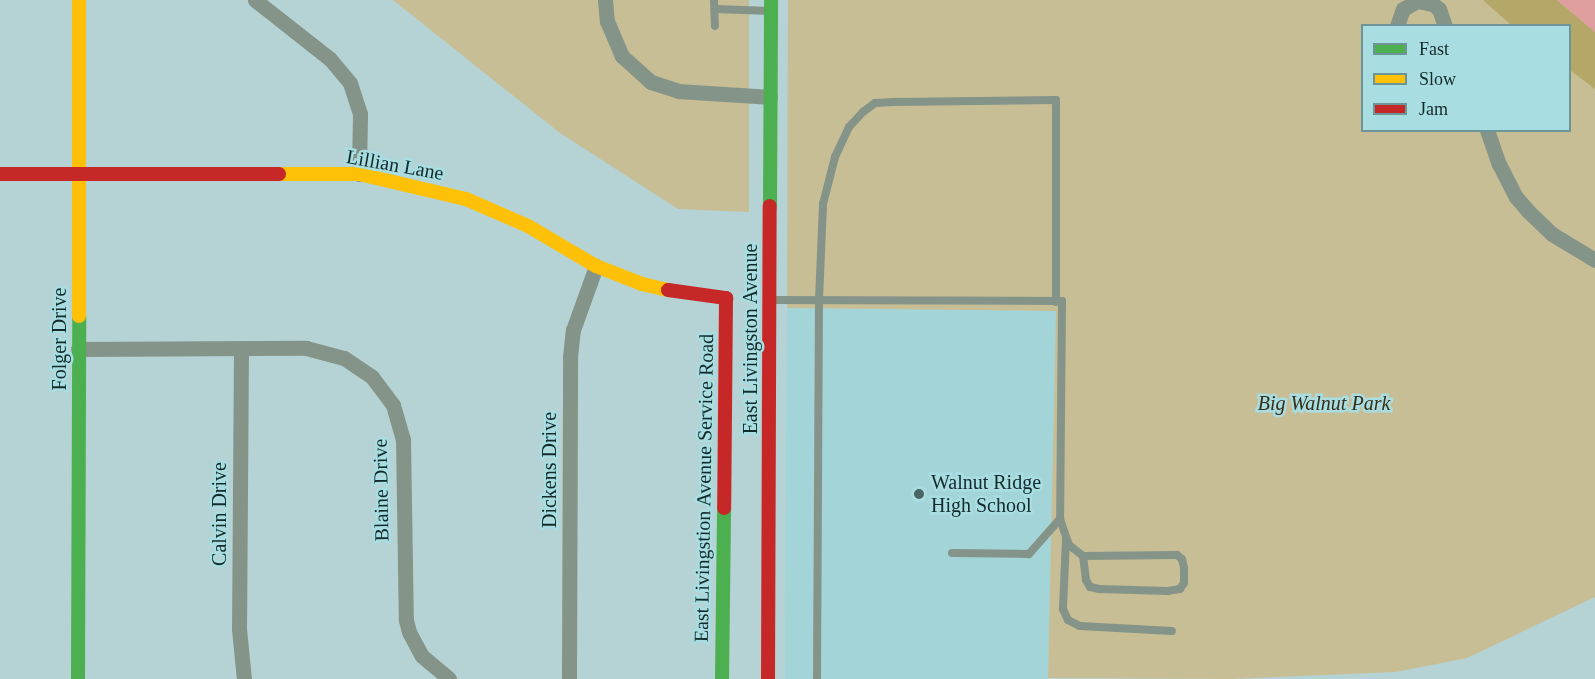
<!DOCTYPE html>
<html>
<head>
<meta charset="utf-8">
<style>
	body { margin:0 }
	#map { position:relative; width:1595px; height:679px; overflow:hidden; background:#b5d2d4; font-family:"Times New Roman",serif }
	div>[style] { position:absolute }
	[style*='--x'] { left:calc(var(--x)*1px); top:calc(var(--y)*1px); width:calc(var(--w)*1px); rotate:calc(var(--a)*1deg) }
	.built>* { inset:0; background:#a3d4d7 }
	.green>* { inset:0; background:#c7be95 }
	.forest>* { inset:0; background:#b5a768 }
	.water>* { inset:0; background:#e09f9f }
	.lane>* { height:8px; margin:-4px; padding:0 4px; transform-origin:4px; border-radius:4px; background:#859488 }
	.street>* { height:15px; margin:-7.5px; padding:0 7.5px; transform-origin:7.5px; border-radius:7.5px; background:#859488 }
	.fast>* { height:14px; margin:-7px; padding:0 7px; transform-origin:7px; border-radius:7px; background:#4caf50 }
	.slow>* { height:14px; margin:-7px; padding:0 7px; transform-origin:7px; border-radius:7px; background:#ffc107 }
	.jam>* { height:14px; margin:-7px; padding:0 7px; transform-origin:7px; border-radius:7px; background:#c62828 }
	.dots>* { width:16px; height:16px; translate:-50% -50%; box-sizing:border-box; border:3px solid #a8dde1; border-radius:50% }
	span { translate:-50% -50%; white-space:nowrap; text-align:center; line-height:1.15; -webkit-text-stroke:5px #a8dde1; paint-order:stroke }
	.street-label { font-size:20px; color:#142a2b }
	.park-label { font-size:20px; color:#392e18; font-style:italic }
	.poi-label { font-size:20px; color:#142a2b }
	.left { translate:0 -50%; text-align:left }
	.legend { position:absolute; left:1361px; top:24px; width:210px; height:108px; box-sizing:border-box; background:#a8dde1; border:2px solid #6d9598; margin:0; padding:8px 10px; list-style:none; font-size:18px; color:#142a2b }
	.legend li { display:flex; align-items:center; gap:12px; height:30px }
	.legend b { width:30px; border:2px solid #6d9598 }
</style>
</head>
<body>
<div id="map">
	<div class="built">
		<i style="clip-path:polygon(787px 308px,1056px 310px,1048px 679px,785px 679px)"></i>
	</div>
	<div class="green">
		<i style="clip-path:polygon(393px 0,749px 0,749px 212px,678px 209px,560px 133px)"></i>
		<i style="clip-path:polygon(evenodd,788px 0,1595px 0,1595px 597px,1467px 658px,1396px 672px,1231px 679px,1048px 678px,1056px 311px,787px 308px,788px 0,1362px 26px,1570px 26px,1570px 130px,1362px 130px,1362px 26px)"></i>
	</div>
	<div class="forest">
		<i style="clip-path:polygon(1483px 0,1557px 0,1595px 32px,1595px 89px,1570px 70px,1570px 26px,1511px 25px)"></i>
	</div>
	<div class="water">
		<i style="clip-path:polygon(1557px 0,1595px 0,1595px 32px)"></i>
	</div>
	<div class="lane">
		<i style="--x:714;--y:0;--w:26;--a:88"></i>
		<i style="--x:715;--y:9;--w:55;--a:2.1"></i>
		<i style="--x:771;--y:300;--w:291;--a:0.2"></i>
		<i style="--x:1062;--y:301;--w:218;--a:90.5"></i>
		<i style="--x:1060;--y:519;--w:47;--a:131.5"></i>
		<i style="--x:1029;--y:554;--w:77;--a:-179.3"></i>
		<i style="--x:1060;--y:519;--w:28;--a:71"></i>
		<i style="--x:1069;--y:545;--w:18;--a:38"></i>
		<i style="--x:1083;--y:556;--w:94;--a:-0.6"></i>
		<i style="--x:1177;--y:555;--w:6;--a:39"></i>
		<i style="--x:1182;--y:559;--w:9;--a:77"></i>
		<i style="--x:1184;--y:568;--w:15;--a:90"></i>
		<i style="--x:1184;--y:583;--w:7;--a:124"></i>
		<i style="--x:1180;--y:589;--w:12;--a:171"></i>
		<i style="--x:1168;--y:591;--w:69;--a:-178.3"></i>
		<i style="--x:1099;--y:589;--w:9;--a:-167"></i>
		<i style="--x:1090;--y:587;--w:8;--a:-120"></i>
		<i style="--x:1086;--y:580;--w:24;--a:-97"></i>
		<i style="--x:1066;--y:539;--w:70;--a:92.5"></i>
		<i style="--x:1063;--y:609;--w:12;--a:66"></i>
		<i style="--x:1068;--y:620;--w:13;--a:27"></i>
		<i style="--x:1080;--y:626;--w:92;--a:3.1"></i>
		<i style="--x:817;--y:679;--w:379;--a:-89.7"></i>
		<i style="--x:819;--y:300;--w:96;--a:-87.6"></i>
		<i style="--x:823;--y:204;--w:49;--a:-75.7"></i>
		<i style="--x:835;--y:157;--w:33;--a:-65"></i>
		<i style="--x:849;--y:127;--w:21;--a:-47"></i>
		<i style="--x:863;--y:112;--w:15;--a:-37"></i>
		<i style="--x:875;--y:103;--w:18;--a:-3"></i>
		<i style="--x:893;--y:102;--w:163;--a:-0.7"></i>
		<i style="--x:1056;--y:100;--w:202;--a:90"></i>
	</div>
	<div class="street">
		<i style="--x:255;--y:0;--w:95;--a:38.2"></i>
		<i style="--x:330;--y:59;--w:31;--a:50"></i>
		<i style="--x:350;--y:83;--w:33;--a:72"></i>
		<i style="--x:360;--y:114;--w:60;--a:91"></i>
		<i style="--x:605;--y:0;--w:21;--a:85"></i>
		<i style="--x:607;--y:21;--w:38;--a:67"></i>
		<i style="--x:622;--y:56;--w:39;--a:42"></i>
		<i style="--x:651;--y:82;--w:28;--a:18"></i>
		<i style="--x:678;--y:91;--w:92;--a:3.7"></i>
		<i style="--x:1397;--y:26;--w:18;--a:-71"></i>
		<i style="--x:1403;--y:9;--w:16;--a:-30"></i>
		<i style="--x:1417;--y:1;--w:16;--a:11"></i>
		<i style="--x:1433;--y:4;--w:8;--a:40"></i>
		<i style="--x:1439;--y:9;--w:18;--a:71"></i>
		<i style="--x:1487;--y:130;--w:36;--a:71"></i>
		<i style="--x:1499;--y:164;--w:37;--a:63"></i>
		<i style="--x:1516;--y:197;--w:18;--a:49"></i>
		<i style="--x:1528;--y:211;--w:33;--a:44"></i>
		<i style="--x:1552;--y:234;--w:50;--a:31.2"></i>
		<i style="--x:241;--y:348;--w:281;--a:90.4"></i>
		<i style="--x:239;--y:629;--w:50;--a:84.3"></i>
		<i style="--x:78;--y:349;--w:228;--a:-0.3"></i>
		<i style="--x:306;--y:348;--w:39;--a:15"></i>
		<i style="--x:344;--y:358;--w:34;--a:34"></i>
		<i style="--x:372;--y:377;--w:35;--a:53"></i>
		<i style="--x:393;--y:405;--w:35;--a:74"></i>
		<i style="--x:403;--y:439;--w:181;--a:89.1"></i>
		<i style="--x:406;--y:620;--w:12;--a:76"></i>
		<i style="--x:409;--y:632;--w:27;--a:62"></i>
		<i style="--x:422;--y:656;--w:35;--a:40"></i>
		<i style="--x:569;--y:679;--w:322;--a:-89.8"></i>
		<i style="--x:570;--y:357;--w:27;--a:-84"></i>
		<i style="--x:573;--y:330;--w:68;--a:-70.2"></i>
	</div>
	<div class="fast">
		<i style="--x:770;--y:206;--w:206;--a:-89.7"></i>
		<i style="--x:78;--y:679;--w:363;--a:-89.8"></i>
		<i style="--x:722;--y:679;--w:171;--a:-89.3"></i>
	</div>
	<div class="slow">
		<i style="--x:279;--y:174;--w:80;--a:0"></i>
		<i style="--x:359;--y:174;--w:110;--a:13.2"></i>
		<i style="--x:466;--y:199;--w:68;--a:23.5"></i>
		<i style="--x:528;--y:226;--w:79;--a:30.5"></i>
		<i style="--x:596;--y:266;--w:49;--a:21.4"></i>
		<i style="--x:642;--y:284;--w:27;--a:13"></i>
		<i style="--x:79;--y:316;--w:316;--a:-90"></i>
	</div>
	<div class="jam">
		<i style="--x:0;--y:174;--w:279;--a:0"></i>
		<i style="--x:668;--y:290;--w:59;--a:7.9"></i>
		<i style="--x:726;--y:298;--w:210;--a:90.5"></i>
		<i style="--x:768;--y:679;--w:473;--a:-89.8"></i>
	</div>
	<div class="dots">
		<i style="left:919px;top:494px;background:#4c6566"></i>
	</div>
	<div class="street-label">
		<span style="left:395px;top:165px;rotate:10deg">Lillian Lane</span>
		<span style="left:59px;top:339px;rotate:-90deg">Folger Drive</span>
		<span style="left:750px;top:339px;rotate:-90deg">East Livingston Avenue</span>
		<span style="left:549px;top:470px;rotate:-90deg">Dickens Drive</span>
		<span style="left:704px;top:488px;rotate:-89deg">East Livingstion Avenue Service Road</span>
		<span style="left:381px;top:490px;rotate:-91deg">Blaine Drive</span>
		<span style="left:219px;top:514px;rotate:-90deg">Calvin Drive</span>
	</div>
	<div class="park-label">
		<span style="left:1324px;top:403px">Big Walnut Park</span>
	</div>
	<div class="poi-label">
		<span class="left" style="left:931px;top:494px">Walnut Ridge<br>High School</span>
	</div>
	<ul class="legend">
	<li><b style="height:8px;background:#4caf50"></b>Fast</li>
	<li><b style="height:8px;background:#ffc107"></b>Slow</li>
	<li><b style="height:8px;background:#c62828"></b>Jam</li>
	</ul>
</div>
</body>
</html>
